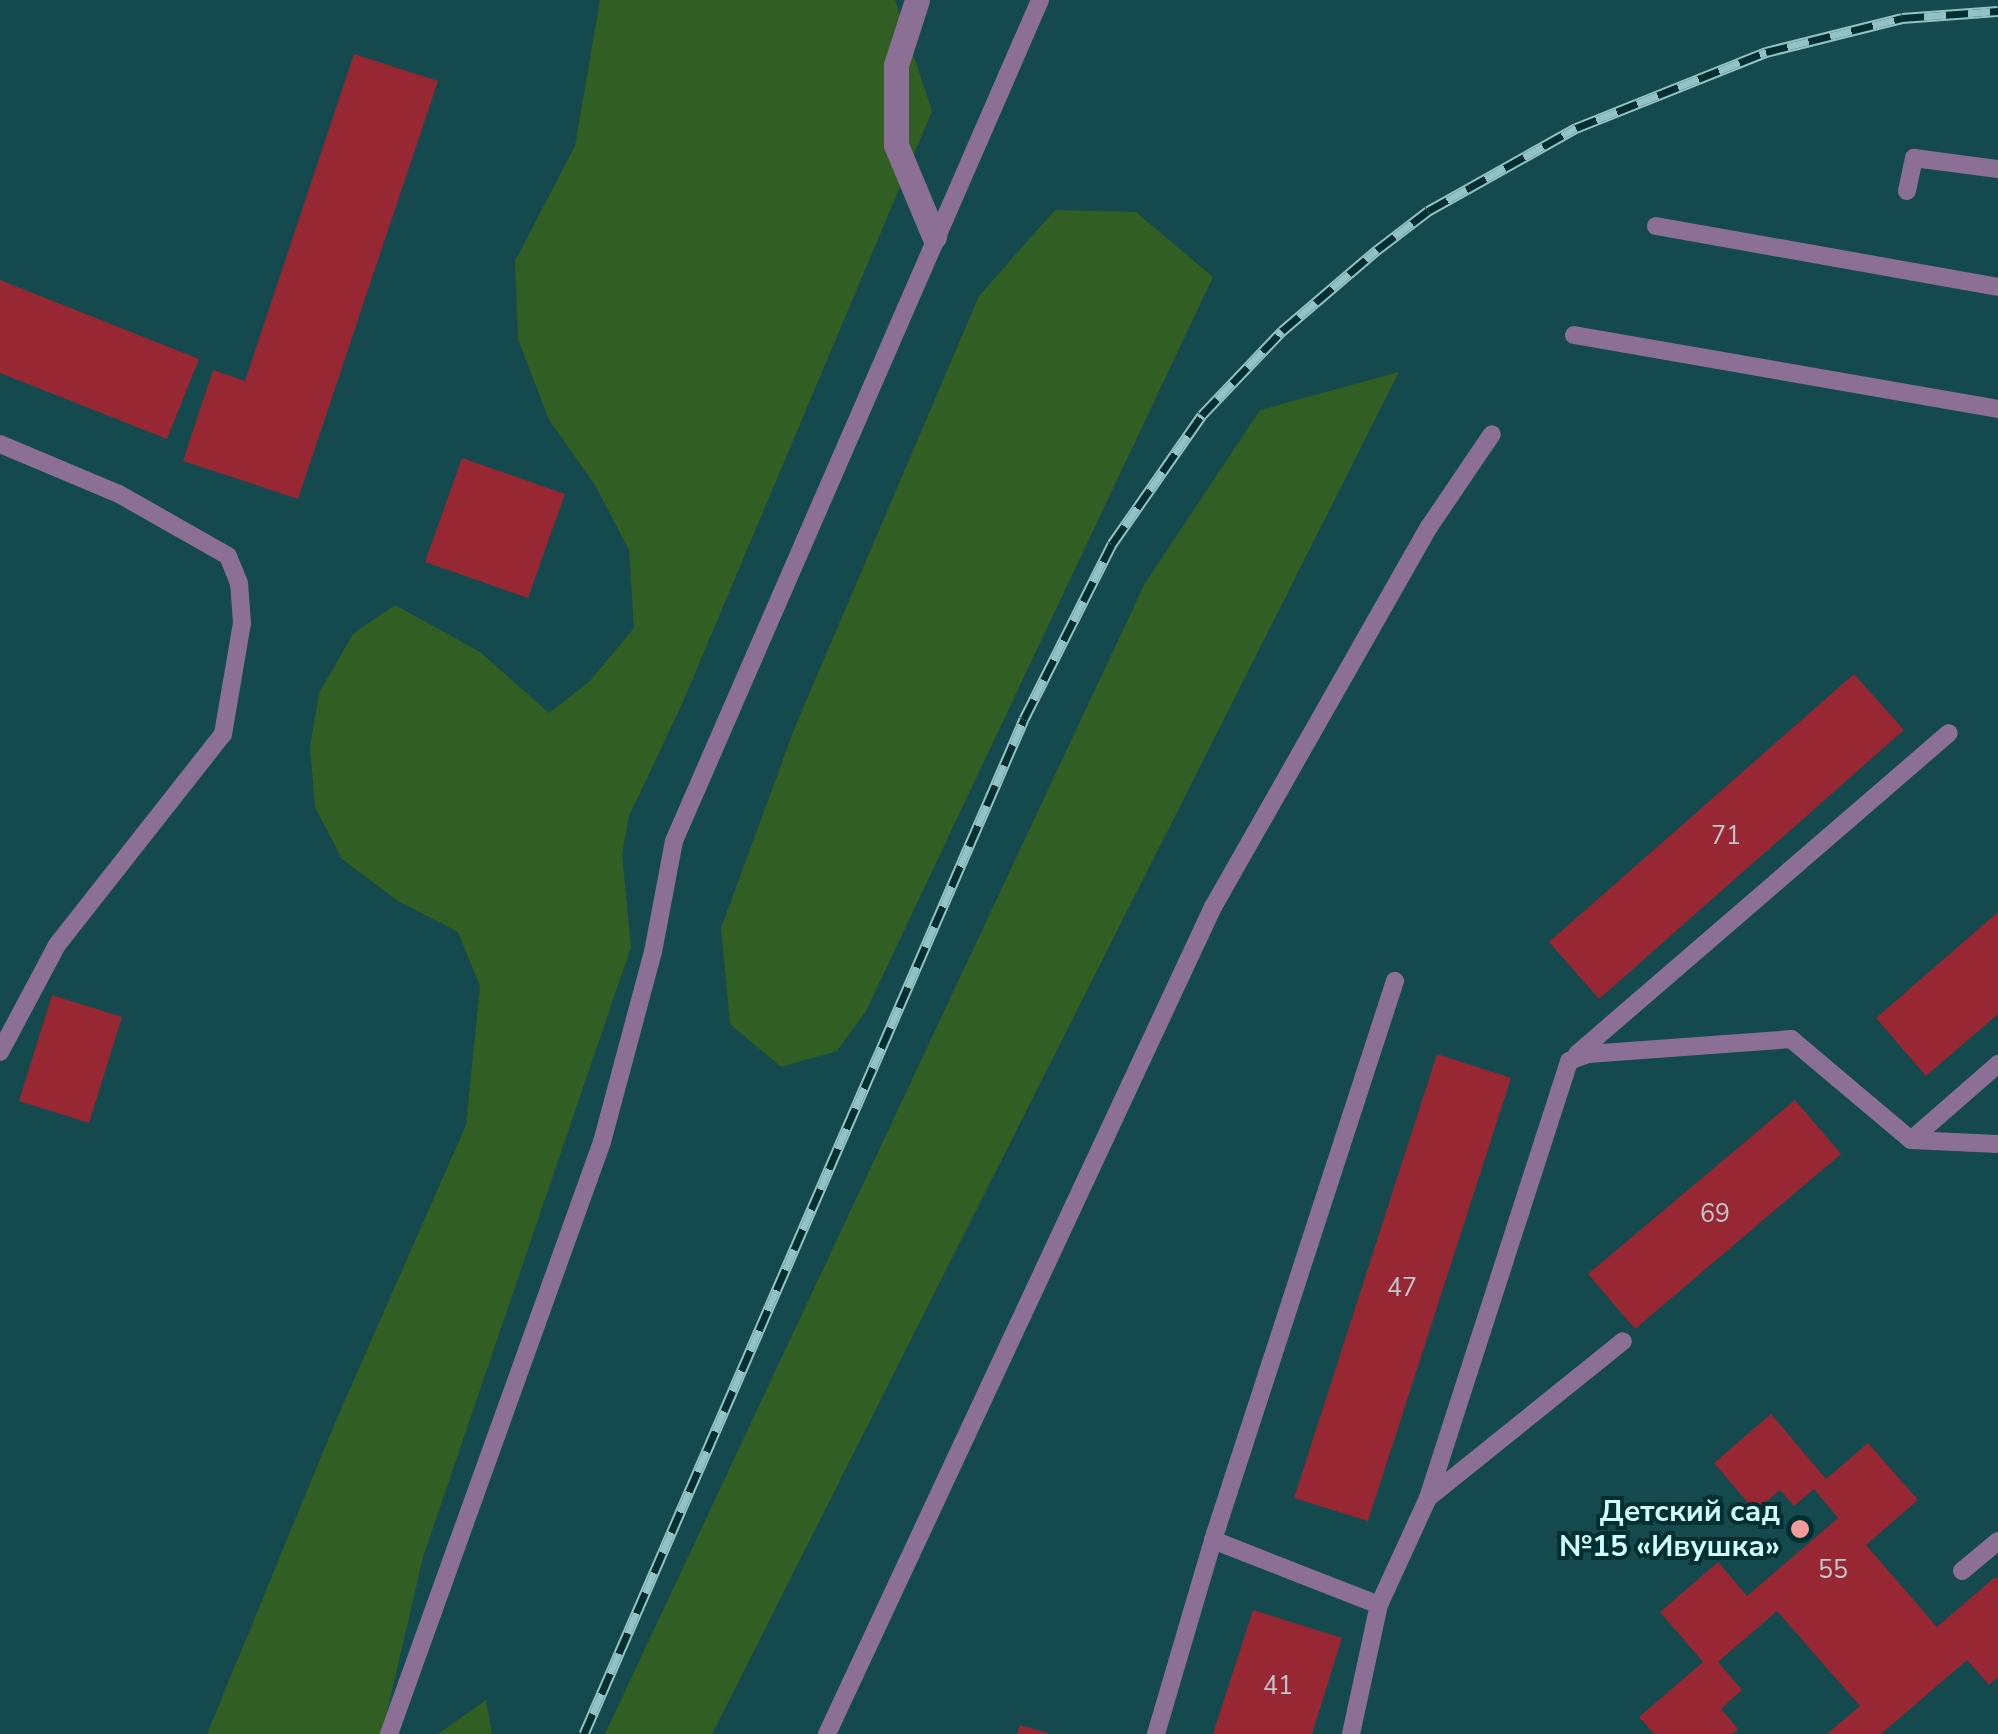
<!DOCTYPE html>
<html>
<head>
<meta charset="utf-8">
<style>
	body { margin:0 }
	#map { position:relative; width:1998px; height:1734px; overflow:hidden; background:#144a4d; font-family:"Nunito Sans",sans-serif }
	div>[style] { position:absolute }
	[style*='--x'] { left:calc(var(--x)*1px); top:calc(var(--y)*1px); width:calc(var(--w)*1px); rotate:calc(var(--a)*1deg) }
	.green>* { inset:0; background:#305e23 }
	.building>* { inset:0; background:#962733 }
	.service>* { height:18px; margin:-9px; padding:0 9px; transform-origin:9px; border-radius:9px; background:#8c6f94 }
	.minor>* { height:25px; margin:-12.5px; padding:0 12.5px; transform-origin:12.5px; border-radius:12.5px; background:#8c6f94 }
	.rail>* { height:11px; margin-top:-5.5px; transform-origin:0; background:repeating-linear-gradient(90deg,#012f31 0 22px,#92c2c3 0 44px); box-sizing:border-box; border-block:2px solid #92c2c3 }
	.dots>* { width:28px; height:28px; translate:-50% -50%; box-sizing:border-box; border:5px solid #012f31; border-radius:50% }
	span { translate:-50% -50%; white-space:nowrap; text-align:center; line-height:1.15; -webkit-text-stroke:8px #012f31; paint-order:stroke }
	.number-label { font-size:25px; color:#c2c8cb }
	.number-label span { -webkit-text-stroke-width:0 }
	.poi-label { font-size:30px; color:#d0fdfe; font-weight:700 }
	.right { translate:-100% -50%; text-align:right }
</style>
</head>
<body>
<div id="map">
	<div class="green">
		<i style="clip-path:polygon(600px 0,895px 0,932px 111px,682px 704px,629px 816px,622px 854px,631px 947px,423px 1557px,382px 1734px,207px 1734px,335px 1423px,466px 1125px,480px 986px,458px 932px,398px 901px,342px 859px,315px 807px,310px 747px,319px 693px,353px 634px,395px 605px,480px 652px,549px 713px,589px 682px,634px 628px,629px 550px,595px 485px,549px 420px,518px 339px,515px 261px,575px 146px)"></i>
		<i style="clip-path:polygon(1055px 210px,1136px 212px,1213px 277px,866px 1011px,837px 1051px,781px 1067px,730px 1024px,721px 928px,795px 727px,979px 296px)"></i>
		<i style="clip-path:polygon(1399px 372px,712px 1734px,605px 1734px,1145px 583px,1260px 410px)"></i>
		<i style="clip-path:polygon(486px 1700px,492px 1734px,438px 1734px)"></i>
	</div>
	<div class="building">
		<i style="clip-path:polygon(354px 54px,438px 81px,298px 499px,183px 461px,213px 370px,245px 381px)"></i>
		<i style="clip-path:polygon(0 280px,199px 359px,167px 439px,0 373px)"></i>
		<i style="clip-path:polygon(462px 458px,565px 494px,528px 598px,425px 562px)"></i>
		<i style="clip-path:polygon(1854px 674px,1904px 730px,1599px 999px,1549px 942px)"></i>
		<i style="clip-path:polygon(1998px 912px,1998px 1014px,1926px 1076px,1876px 1018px)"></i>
		<i style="clip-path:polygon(52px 995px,122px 1017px,89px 1123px,19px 1101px)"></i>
		<i style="clip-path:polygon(1437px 1054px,1511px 1078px,1368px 1521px,1294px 1498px)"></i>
		<i style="clip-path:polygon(1795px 1100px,1841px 1154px,1635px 1329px,1588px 1274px)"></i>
		<i style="clip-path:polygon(1771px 1414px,1826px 1479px,1868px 1443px,1918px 1500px,1866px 1545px,1937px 1627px,1995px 1577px,1998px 1580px,1998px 1677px,1989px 1685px,1967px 1660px,1881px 1734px,1827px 1734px,1860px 1706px,1777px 1611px,1718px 1662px,1742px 1690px,1721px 1709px,1738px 1729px,1732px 1734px,1654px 1734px,1639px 1717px,1703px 1662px,1660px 1612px,1718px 1562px,1747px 1596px,1838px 1518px,1814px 1489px,1794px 1506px,1780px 1490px,1755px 1511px,1714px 1463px)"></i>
		<i style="clip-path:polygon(1253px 1610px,1342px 1638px,1312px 1734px,1213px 1734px)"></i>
		<i style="clip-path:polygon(1020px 1725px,1048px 1733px,1048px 1734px,1017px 1734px)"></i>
	</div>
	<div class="service">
		<i style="--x:1907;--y:191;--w:34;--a:-78"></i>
		<i style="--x:1914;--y:158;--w:85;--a:7.5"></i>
		<i style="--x:1656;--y:226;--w:347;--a:10.1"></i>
		<i style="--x:1574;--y:335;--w:430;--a:9.9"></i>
		<i style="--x:0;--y:444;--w:129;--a:22.8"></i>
		<i style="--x:119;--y:494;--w:125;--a:29.6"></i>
		<i style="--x:228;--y:556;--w:29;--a:68"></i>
		<i style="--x:239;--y:583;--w:40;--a:85.7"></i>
		<i style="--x:242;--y:623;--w:113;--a:99.7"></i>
		<i style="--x:223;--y:734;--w:268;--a:128.2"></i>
		<i style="--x:57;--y:945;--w:121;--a:118"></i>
		<i style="--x:1577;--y:1054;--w:491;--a:-40.8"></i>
		<i style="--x:1911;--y:1140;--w:116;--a:-41.1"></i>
		<i style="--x:1428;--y:1498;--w:250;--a:-38.8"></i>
		<i style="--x:1213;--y:1540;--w:588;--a:-71.97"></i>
		<i style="--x:1962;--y:1571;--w:47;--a:-39.8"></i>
		<i style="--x:389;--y:1734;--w:629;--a:-70.21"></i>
		<i style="--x:602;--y:1142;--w:197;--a:-75"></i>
		<i style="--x:653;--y:952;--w:113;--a:-79.3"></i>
		<i style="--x:674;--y:841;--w:917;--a:-66.48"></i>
		<i style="--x:827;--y:1734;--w:913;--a:-64.98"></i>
		<i style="--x:1213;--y:907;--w:437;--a:-60.4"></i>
		<i style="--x:1429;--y:527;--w:112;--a:-55.9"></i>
		<i style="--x:1156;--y:1734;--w:202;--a:-73.6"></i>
		<i style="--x:1213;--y:1540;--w:178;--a:21.4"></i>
		<i style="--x:1351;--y:1734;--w:132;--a:-77.8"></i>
		<i style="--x:1379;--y:1605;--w:118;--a:-65.4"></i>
		<i style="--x:1428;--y:1498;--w:459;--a:-72.1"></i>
		<i style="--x:1569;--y:1061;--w:20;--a:-20"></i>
		<i style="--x:1588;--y:1054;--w:204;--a:-4.2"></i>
		<i style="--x:1791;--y:1039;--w:157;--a:40.1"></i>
		<i style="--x:1911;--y:1140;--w:87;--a:2.6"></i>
	</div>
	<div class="minor">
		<i style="--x:917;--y:0;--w:68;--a:107.9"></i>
		<i style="--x:896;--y:65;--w:80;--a:90"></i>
		<i style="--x:896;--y:145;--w:99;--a:67.3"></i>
	</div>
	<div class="rail">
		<i style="--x:584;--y:1734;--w:1106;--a:-66.56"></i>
		<i style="--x:1024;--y:719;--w:196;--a:-63.3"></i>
		<i style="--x:1112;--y:544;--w:157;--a:-55.1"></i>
		<i style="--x:1202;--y:415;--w:116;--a:-46.4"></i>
		<i style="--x:1282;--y:331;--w:125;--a:-40.5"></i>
		<i style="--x:1377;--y:250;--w:64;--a:-37.4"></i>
		<i style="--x:1428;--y:211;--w:170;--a:-29.3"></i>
		<i style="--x:1576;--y:128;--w:205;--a:-21.8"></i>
		<i style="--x:1766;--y:52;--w:140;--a:-14"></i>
		<i style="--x:1902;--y:18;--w:96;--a:-4.2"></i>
	</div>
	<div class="dots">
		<i style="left:1800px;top:1529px;background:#f59b9c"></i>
	</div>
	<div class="number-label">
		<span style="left:1726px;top:836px">71</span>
		<span style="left:1715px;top:1214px">69</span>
		<span style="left:1402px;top:1288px">47</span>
		<span style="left:1833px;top:1570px">55</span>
		<span style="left:1278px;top:1686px">41</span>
	</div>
	<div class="poi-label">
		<span class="right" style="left:1780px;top:1529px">Детский сад<br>№15 «Ивушка»</span>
	</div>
</div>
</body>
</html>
